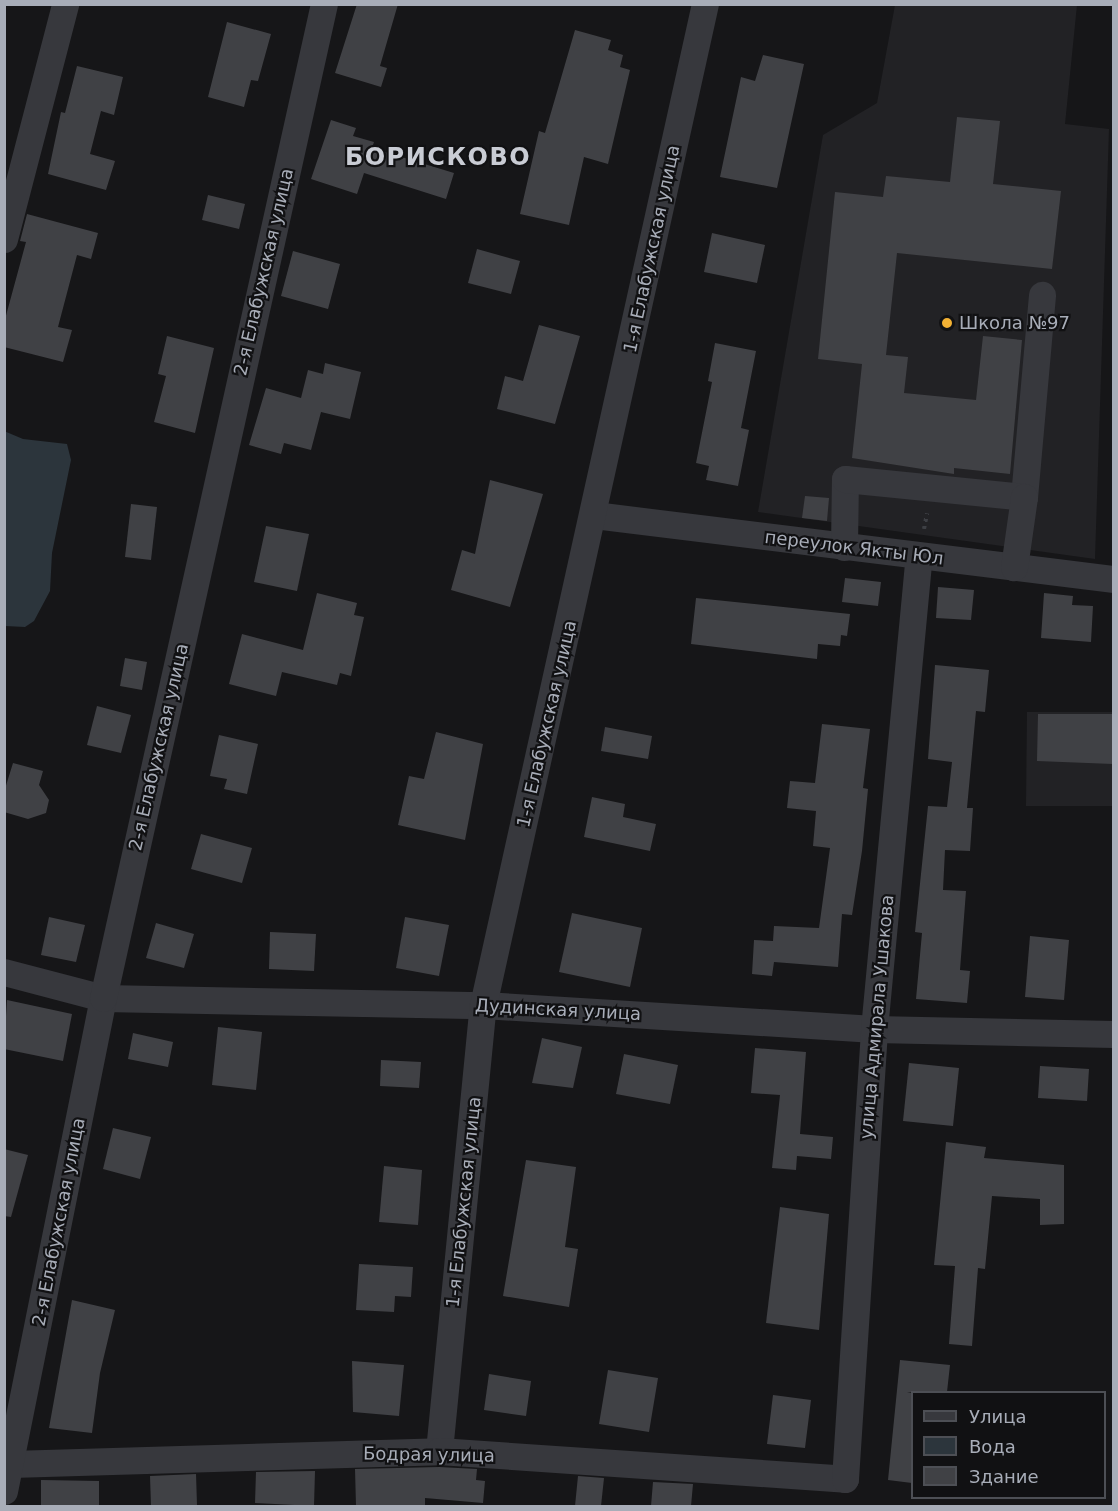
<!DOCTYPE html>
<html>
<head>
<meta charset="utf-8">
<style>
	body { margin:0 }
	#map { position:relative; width:1118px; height:1511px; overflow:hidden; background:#161618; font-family:"DejaVu Sans",sans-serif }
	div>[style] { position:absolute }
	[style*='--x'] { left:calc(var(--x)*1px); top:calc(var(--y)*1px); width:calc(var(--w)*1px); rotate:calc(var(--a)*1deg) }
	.built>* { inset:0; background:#222225 }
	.water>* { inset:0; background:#2c353c }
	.building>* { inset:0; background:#404145 }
	.path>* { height:4px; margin-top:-2px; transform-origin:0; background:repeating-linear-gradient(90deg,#3d3f44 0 3px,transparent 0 7.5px) }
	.minor>* { height:27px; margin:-13.5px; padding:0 13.5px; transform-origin:13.5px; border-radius:13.5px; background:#37383d }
	.dots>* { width:16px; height:16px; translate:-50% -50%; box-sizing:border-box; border:3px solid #111113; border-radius:50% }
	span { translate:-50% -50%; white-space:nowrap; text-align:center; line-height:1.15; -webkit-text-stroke:4.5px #111113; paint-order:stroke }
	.street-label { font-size:18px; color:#a8adb8 }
	.poi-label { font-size:18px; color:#a8adb8 }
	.left { translate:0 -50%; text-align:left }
	.district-label { font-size:24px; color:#c9ccd4; font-weight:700; letter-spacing:1.5px }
	.frame { position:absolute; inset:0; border:6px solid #a8adb8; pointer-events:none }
	.legend { position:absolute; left:911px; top:1391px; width:195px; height:108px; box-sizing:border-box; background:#111113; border:2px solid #4d4f55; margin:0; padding:8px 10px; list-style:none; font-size:18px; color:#a8adb8 }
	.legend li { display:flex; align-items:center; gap:12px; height:30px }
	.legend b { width:30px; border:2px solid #4d4f55 }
</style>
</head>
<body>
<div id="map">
	<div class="built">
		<i style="clip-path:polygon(895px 5px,1077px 5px,1065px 124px,1109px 129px,1095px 559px,758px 512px,823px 135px,877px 103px)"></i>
		<i style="clip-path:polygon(1027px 712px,1113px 712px,1113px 806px,1026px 806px)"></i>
	</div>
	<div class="water">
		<i style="clip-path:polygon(4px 431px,23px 439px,67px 444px,71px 460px,52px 553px,50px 591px,34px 621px,25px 627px,5px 626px)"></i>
	</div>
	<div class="building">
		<i style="clip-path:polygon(357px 4px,398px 4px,380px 66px,387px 68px,381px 87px,335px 73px)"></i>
		<i style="clip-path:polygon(227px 22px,271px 34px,258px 81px,251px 80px,244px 107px,208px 97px)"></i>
		<i style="clip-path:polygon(575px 30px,611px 40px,608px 50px,623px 55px,620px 67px,630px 70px,608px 164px,584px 157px,569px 225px,520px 214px,539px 131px,545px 133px)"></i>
		<i style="clip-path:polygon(763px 55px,804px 64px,777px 188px,720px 177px,741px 77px,755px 81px)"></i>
		<i style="clip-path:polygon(77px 66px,123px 77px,114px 115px,101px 111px,90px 154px,115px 161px,106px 190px,48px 174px,61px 112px,65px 113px)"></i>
		<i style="clip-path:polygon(957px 117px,1000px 121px,993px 184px,1061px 191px,1052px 269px,897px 253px,886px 355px,908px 357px,904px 393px,976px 400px,983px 336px,1022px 340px,1010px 474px,954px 468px,954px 474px,852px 458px,862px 364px,818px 359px,835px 192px,883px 197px,886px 176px,950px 182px)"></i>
		<i style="clip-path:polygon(331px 120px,356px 128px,353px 136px,374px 142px,372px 148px,454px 173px,446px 199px,364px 173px,357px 194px,311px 179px)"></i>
		<i style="clip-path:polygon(208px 195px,245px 204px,239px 229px,202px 220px)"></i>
		<i style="clip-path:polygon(27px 214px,98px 233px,91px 259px,77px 255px,58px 327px,72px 330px,63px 362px,4px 347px,4px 323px,26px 242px,20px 241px)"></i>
		<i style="clip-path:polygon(712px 233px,765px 245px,757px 283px,704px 272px)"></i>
		<i style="clip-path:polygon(477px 249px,520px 261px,511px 294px,468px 283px)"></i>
		<i style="clip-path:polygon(293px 251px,340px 264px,328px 309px,281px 296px)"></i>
		<i style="clip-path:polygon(539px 325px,580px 336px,555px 424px,497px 409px,505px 376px,523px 381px)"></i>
		<i style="clip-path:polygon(167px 336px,214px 348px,195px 433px,154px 422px,166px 376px,158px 374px)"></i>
		<i style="clip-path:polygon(715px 343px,756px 351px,741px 428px,749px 430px,738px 486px,706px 480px,709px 466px,696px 463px,712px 382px,708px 381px)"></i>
		<i style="clip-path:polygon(325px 363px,361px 372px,350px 419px,321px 412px,311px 450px,284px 443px,281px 454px,249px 445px,266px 388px,301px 398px,308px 370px,323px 374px)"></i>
		<i style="clip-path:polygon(490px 480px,543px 494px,510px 607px,451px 590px,462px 550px,475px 554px)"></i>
		<i style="clip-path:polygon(805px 496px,829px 498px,827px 521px,802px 518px)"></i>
		<i style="clip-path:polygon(131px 504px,157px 507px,151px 560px,125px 557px)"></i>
		<i style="clip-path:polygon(266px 526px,309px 534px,297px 591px,254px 582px)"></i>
		<i style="clip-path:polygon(845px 578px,881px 582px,878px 606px,842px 602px)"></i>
		<i style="clip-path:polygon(938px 587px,974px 590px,971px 620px,936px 618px)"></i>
		<i style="clip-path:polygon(317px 593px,357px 603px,354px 615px,364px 617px,351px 676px,340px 673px,337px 685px,282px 672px,276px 696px,229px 684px,242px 634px,303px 650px)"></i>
		<i style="clip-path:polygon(1044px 593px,1073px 596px,1072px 605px,1093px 606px,1091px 642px,1041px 638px)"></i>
		<i style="clip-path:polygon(696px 598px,850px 614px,847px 636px,841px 635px,840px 646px,818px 644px,817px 659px,691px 644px)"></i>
		<i style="clip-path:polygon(125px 658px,147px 662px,142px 690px,120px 686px)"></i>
		<i style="clip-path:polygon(935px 665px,989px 670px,985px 712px,976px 711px,967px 808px,973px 808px,970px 851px,945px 850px,943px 890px,966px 891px,960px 970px,970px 971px,967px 1003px,916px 999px,922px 933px,915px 932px,928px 806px,947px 807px,952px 762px,928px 759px)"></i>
		<i style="clip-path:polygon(97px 706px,131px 715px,121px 753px,87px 745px)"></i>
		<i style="clip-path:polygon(1038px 714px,1113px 714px,1113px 764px,1037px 761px)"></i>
		<i style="clip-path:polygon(822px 724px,870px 729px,863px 788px,868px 789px,862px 851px,852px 915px,842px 914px,838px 967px,774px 962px,772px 976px,752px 974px,754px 940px,773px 941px,774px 926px,819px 928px,830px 848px,813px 846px,816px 811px,787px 808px,790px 781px,815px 783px)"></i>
		<i style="clip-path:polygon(605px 727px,652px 736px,648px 759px,601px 751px)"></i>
		<i style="clip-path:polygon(436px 732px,483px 744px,465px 840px,398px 825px,409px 776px,424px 779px)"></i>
		<i style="clip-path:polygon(219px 735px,258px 744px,247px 794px,224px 789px,227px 779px,210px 776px)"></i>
		<i style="clip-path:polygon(13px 763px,43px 771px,39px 785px,49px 800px,46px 813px,28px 819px,4px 812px,4px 792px)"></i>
		<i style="clip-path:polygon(592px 797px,625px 804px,623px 817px,656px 824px,650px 851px,584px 837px)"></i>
		<i style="clip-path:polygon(201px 834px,252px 848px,242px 883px,191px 869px)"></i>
		<i style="clip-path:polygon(572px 913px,642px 928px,630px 987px,559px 972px)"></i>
		<i style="clip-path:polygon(49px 917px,85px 925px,76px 962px,41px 955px)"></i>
		<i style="clip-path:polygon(405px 917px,449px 925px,439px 976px,396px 968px)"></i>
		<i style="clip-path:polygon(156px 923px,194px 934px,184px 968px,146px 958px)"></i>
		<i style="clip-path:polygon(270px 932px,316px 934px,314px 971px,269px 969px)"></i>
		<i style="clip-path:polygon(1030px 936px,1069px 940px,1064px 1000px,1025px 997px)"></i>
		<i style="clip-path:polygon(7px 1000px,72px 1014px,63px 1061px,4px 1049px)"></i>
		<i style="clip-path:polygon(218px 1027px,262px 1032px,256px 1090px,212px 1085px)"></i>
		<i style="clip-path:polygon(133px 1033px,173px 1042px,168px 1067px,128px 1059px)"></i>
		<i style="clip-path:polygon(542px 1038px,582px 1047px,573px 1088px,532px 1083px)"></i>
		<i style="clip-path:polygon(755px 1048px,806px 1052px,800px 1134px,833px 1137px,831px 1159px,797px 1156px,796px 1170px,772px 1168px,780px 1095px,751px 1093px)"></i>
		<i style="clip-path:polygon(624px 1054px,678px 1065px,670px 1104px,616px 1094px)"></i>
		<i style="clip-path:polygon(381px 1060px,421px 1062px,419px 1088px,380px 1086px)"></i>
		<i style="clip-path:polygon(909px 1063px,959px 1068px,953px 1126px,903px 1121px)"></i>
		<i style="clip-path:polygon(1040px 1066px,1089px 1069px,1087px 1101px,1038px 1098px)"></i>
		<i style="clip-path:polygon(113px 1128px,151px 1137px,140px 1179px,103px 1169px)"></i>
		<i style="clip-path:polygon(946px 1142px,986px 1147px,984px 1158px,1064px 1165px,1064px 1224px,1040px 1225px,1040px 1199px,992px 1196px,985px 1269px,978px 1268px,972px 1346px,949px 1344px,955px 1266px,934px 1265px)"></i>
		<i style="clip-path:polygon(4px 1149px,28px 1155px,11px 1217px,4px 1216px)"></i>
		<i style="clip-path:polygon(526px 1160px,576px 1167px,565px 1247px,578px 1249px,569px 1307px,503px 1296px)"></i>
		<i style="clip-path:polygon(384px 1166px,422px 1170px,418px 1225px,379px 1222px)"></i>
		<i style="clip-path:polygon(780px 1207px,829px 1214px,819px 1330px,766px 1323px)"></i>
		<i style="clip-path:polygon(359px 1264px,413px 1267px,411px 1297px,395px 1296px,394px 1312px,356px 1310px)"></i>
		<i style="clip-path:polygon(72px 1300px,115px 1310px,100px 1373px,92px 1433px,49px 1428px)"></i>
		<i style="clip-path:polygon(900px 1360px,950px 1365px,947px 1392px,907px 1392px,912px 1393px,912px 1483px,888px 1480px)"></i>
		<i style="clip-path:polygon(352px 1361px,404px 1365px,399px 1416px,353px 1412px)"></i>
		<i style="clip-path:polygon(608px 1370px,658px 1378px,649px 1432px,599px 1424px)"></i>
		<i style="clip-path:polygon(489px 1374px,531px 1381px,526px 1416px,484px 1410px)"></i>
		<i style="clip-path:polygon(773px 1395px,811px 1400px,805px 1448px,767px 1444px)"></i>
		<i style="clip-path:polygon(439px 1467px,477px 1469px,476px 1480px,485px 1481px,483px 1503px,425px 1498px,425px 1506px,356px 1506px,355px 1469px)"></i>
		<i style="clip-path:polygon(315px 1471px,314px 1506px,255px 1503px,256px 1472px)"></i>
		<i style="clip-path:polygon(196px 1474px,197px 1506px,151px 1506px,150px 1476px)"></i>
		<i style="clip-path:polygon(578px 1476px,604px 1478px,601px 1506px,575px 1506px)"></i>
		<i style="clip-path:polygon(41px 1480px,99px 1481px,99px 1506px,41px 1506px)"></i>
		<i style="clip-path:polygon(653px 1482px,693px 1484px,691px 1506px,651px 1506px)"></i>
	</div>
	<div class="path">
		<i style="--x:924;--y:529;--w:16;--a:-79"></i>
	</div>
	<div class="minor">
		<i style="--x:4;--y:239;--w:243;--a:-75.4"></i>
		<i style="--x:1024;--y:497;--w:203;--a:-84.9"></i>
		<i style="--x:594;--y:515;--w:524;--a:7.02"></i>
		<i style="--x:844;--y:547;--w:68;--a:-89.2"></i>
		<i style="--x:845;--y:479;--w:180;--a:5.7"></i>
		<i style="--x:1024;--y:497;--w:71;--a:98.1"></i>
		<i style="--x:4;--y:972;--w:102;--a:14.7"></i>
		<i style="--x:103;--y:998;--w:380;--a:1.1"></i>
		<i style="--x:483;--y:1005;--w:392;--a:3.5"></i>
		<i style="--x:874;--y:1029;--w:240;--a:1.2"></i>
		<i style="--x:439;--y:1451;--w:448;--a:-84.4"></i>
		<i style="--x:483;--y:1005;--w:1025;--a:-77.5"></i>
		<i style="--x:11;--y:1464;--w:428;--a:-1.7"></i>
		<i style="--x:439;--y:1451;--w:407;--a:3.9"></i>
		<i style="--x:845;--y:1479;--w:451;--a:-86.3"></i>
		<i style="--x:874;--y:1029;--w:474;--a:-84.6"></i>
		<i style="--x:4;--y:1491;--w:503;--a:-78.65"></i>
		<i style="--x:103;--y:998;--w:1018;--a:-77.47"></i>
	</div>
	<div class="dots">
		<i style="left:947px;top:323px;background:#f2b134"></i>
	</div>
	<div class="street-label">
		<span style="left:652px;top:249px;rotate:-78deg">1-я Елабужская улица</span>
		<span style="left:264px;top:272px;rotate:-77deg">2-я Елабужская улица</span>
		<span style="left:854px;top:548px;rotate:7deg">переулок Якты Юл</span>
		<span style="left:547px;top:724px;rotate:-77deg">1-я Елабужская улица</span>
		<span style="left:159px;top:747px;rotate:-77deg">2-я Елабужская улица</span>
		<span style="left:558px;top:1010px;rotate:3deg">Дудинская улица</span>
		<span style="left:877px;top:1017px;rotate:-85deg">улица Адмирала Ушакова</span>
		<span style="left:464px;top:1202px;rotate:-84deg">1-я Елабужская улица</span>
		<span style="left:59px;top:1222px;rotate:-79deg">2-я Елабужская улица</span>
		<span style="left:429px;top:1455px;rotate:1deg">Бодрая улица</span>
	</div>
	<div class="poi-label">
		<span class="left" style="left:959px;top:323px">Школа №97</span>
	</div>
	<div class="district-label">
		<span style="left:438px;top:158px">БОРИСКОВО</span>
	</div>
	<div class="frame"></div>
	<ul class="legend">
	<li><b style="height:8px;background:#37383d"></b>Улица</li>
	<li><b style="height:16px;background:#2c353c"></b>Вода</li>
	<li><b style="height:16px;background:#404145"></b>Здание</li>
	</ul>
</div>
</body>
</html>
